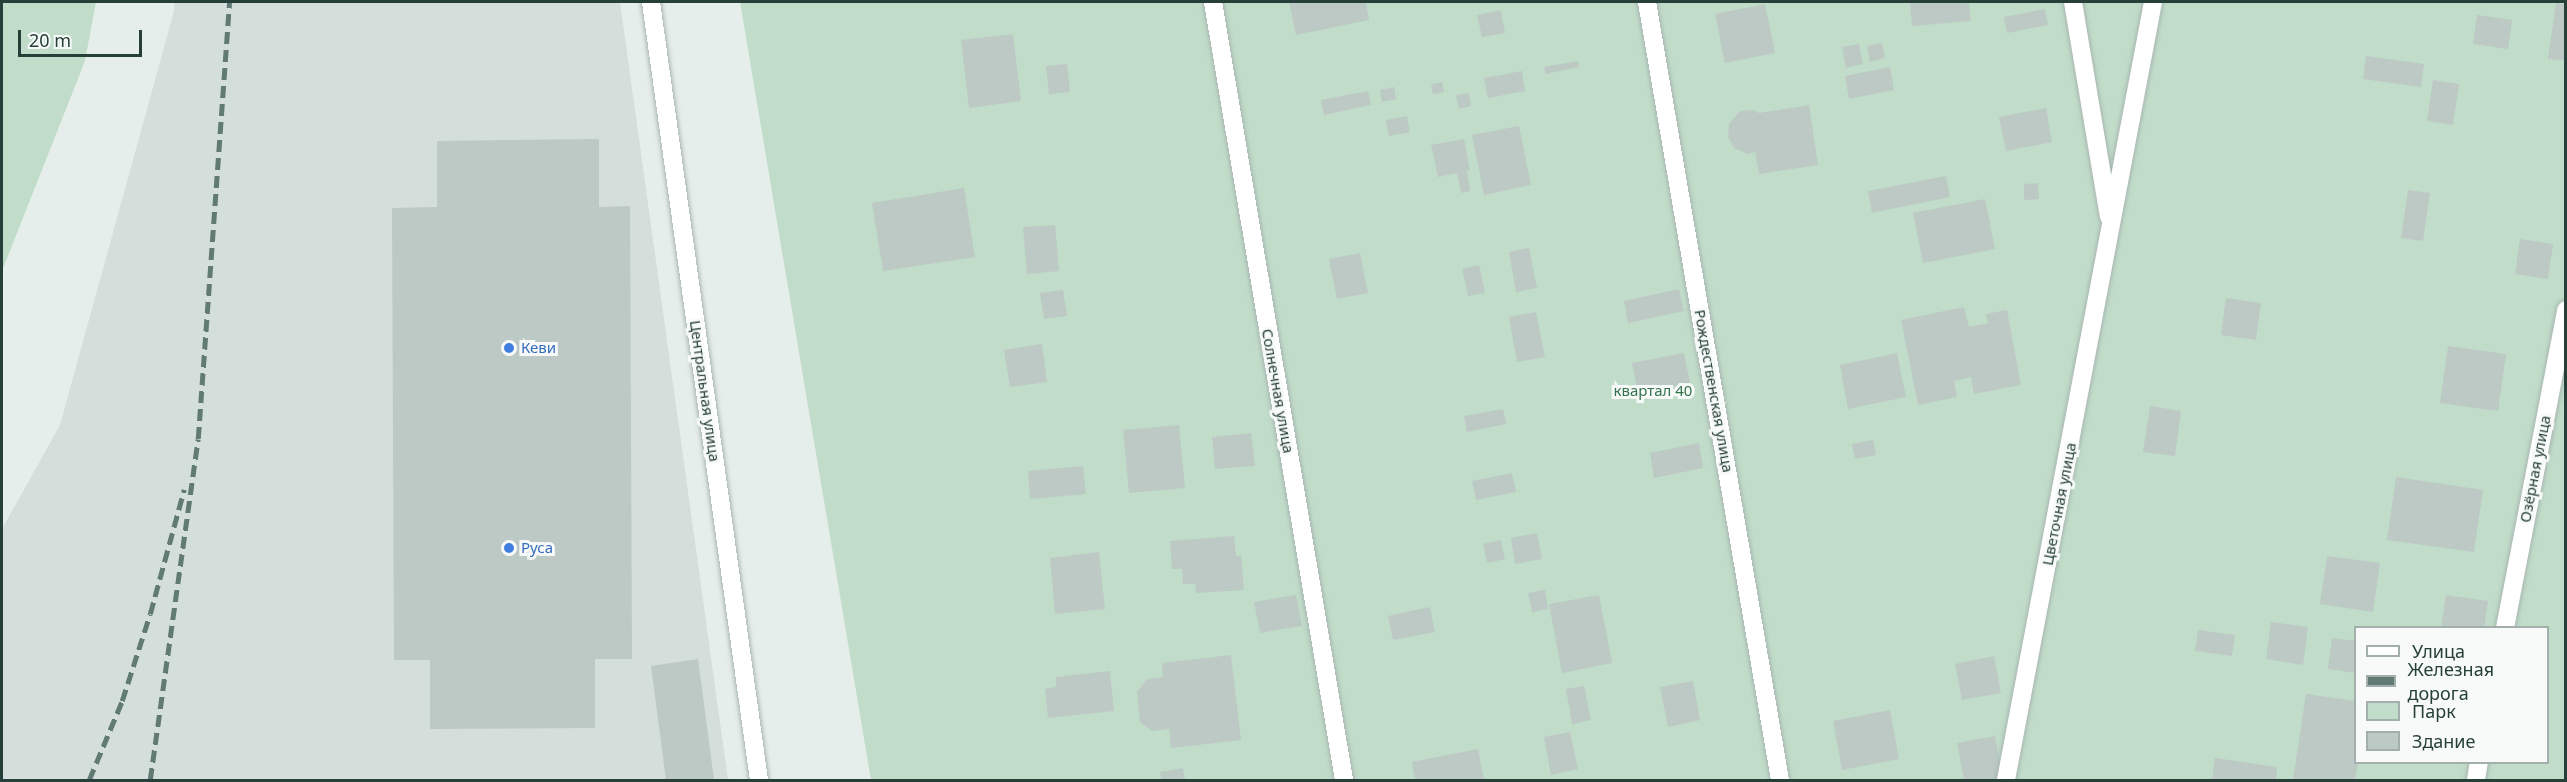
<!DOCTYPE html>
<html>
<head>
<meta charset="utf-8">
<style>
	body { margin:0 }
	#map { position:relative; width:2567px; height:782px; overflow:hidden; background:#e6eeeb; font-family:"Noto Sans",sans-serif }
	div>[style] { position:absolute }
	[style*='--x'] { left:calc(var(--x)*1px); top:calc(var(--y)*1px); width:calc(var(--w)*1px); rotate:calc(var(--a)*1deg) }
	.built>* { inset:0; background:#d4deda }
	.green>* { inset:0; background:#c1ddc9 }
	.building>* { inset:0; background:#bcc9c4 }
	.roads { filter:drop-shadow(0 0 2px #a9b6b2) drop-shadow(0 0 2px #a9b6b2) }
	.service>* { height:18px; margin:-9px; padding:0 9px; transform-origin:9px; border-radius:9px; background:#fff }
	.tertiary>* { height:18px; margin:-9px; padding:0 9px; transform-origin:9px; border-radius:9px; background:#fff }
	.rail>* { height:4.5px; margin-top:-2.25px; transform-origin:0; background:repeating-linear-gradient(90deg,#617a74 0 12px,transparent 0 18px) }
	.dots>* { width:16px; height:16px; translate:-50% -50%; box-sizing:border-box; border:3px solid #f7faf9; border-radius:50% }
	span { translate:-50% -50%; white-space:nowrap; text-align:center; line-height:1.15; -webkit-text-stroke:6px #f7faf9; paint-order:stroke }
	.shop-label { font-size:15px; color:#366cbe }
	.left { translate:0 -50%; text-align:left }
	.street-label { font-size:15px; color:#263f39 }
	.park-label { font-size:15px; color:#33734c }
	.frame { position:absolute; inset:0; border:3px solid #263f39; pointer-events:none }
	.legend { position:absolute; left:2354px; top:626px; width:195px; height:138px; box-sizing:border-box; background:#f7faf9; border:2px solid #a3afac; margin:0; padding:8px 10px; list-style:none; font-size:18px; color:#263f39 }
	.legend li { display:flex; align-items:center; gap:12px; height:30px }
	.legend b { width:30px; border:2px solid #a3afac }
	.scale { position:absolute; left:18px; top:30px; width:124px; height:27px; box-sizing:border-box; border:3px solid #263f39; border-top:0; padding-left:8px; font-size:18px; line-height:21px; white-space:nowrap; color:#263f39; -webkit-text-stroke:4px #f7faf9; paint-order:stroke }
</style>
</head>
<body>
<div id="map">
	<div class="built">
		<i style="clip-path:polygon(174px 2px,620px 2px,728px 780px,2px 780px,2px 529px,60px 425px,174px 11px)"></i>
	</div>
	<div class="green">
		<i style="clip-path:polygon(2px 2px,96px 2px,85px 61px,2px 271px)"></i>
		<i style="clip-path:polygon(evenodd,740px 2px,2565px 2px,2565px 780px,871px 780px,740px 2px,2356px 628px,2548px 628px,2548px 762px,2356px 762px,2356px 628px)"></i>
	</div>
	<div class="building">
		<i style="clip-path:polygon(1289px 2px,1366px 2px,1369px 20px,1296px 35px)"></i>
		<i style="clip-path:polygon(1910px 2px,1969px 2px,1971px 21px,1912px 26px)"></i>
		<i style="clip-path:polygon(2556px 3px,2566px 4px,2566px 61px,2548px 59px)"></i>
		<i style="clip-path:polygon(1765px 4px,1775px 53px,1725px 63px,1715px 14px)"></i>
		<i style="clip-path:polygon(2045px 9px,2048px 25px,2007px 33px,2004px 17px)"></i>
		<i style="clip-path:polygon(1501px 10px,1505px 33px,1482px 37px,1477px 15px)"></i>
		<i style="clip-path:polygon(2477px 15px,2512px 20px,2508px 49px,2473px 44px)"></i>
		<i style="clip-path:polygon(1013px 34px,1021px 101px,969px 108px,961px 40px)"></i>
		<i style="clip-path:polygon(1882px 43px,1885px 58px,1870px 62px,1867px 46px)"></i>
		<i style="clip-path:polygon(1859px 44px,1863px 64px,1846px 68px,1842px 47px)"></i>
		<i style="clip-path:polygon(2366px 56px,2424px 64px,2421px 87px,2363px 79px)"></i>
		<i style="clip-path:polygon(1578px 61px,1579px 67px,1546px 74px,1544px 67px)"></i>
		<i style="clip-path:polygon(1067px 64px,1070px 92px,1049px 94px,1046px 66px)"></i>
		<i style="clip-path:polygon(1890px 67px,1894px 90px,1849px 99px,1845px 76px)"></i>
		<i style="clip-path:polygon(1522px 71px,1525px 91px,1488px 98px,1484px 78px)"></i>
		<i style="clip-path:polygon(2433px 80px,2459px 84px,2453px 125px,2427px 121px)"></i>
		<i style="clip-path:polygon(1442px 82px,1444px 92px,1433px 94px,1431px 84px)"></i>
		<i style="clip-path:polygon(1394px 87px,1396px 99px,1382px 102px,1380px 90px)"></i>
		<i style="clip-path:polygon(1368px 91px,1371px 105px,1324px 115px,1321px 100px)"></i>
		<i style="clip-path:polygon(1469px 93px,1471px 106px,1459px 109px,1456px 95px)"></i>
		<i style="clip-path:polygon(1809px 105px,1818px 165px,1759px 174px,1755px 152px,1748px 154px,1734px 148px,1728px 137px,1729px 124px,1740px 111px,1753px 110px,1759px 113px)"></i>
		<i style="clip-path:polygon(2046px 108px,2052px 142px,2006px 151px,1999px 117px)"></i>
		<i style="clip-path:polygon(1407px 116px,1410px 132px,1389px 136px,1386px 120px)"></i>
		<i style="clip-path:polygon(1519px 126px,1531px 185px,1484px 195px,1472px 135px)"></i>
		<i style="clip-path:polygon(599px 139px,599px 207px,630px 206px,632px 659px,595px 659px,595px 728px,430px 729px,430px 660px,394px 660px,392px 208px,437px 207px,437px 141px)"></i>
		<i style="clip-path:polygon(1464px 139px,1470px 171px,1467px 171px,1470px 191px,1461px 193px,1457px 173px,1438px 177px,1431px 145px)"></i>
		<i style="clip-path:polygon(1946px 176px,1950px 197px,1872px 213px,1868px 191px)"></i>
		<i style="clip-path:polygon(2038px 183px,2039px 199px,2024px 200px,2024px 184px)"></i>
		<i style="clip-path:polygon(964px 188px,975px 257px,883px 271px,872px 203px)"></i>
		<i style="clip-path:polygon(2408px 190px,2430px 193px,2423px 241px,2401px 238px)"></i>
		<i style="clip-path:polygon(1985px 199px,1995px 249px,1923px 263px,1913px 213px)"></i>
		<i style="clip-path:polygon(1055px 225px,1059px 271px,1027px 274px,1023px 227px)"></i>
		<i style="clip-path:polygon(2520px 239px,2553px 244px,2548px 279px,2515px 274px)"></i>
		<i style="clip-path:polygon(1529px 248px,1537px 288px,1516px 292px,1509px 252px)"></i>
		<i style="clip-path:polygon(1360px 253px,1368px 293px,1337px 299px,1329px 259px)"></i>
		<i style="clip-path:polygon(1479px 265px,1485px 293px,1468px 296px,1462px 269px)"></i>
		<i style="clip-path:polygon(1679px 289px,1684px 311px,1628px 323px,1624px 301px)"></i>
		<i style="clip-path:polygon(1063px 290px,1067px 316px,1044px 319px,1040px 293px)"></i>
		<i style="clip-path:polygon(2226px 298px,2261px 303px,2256px 340px,2221px 335px)"></i>
		<i style="clip-path:polygon(1964px 307px,1969px 327px,1988px 323px,1986px 314px,2007px 310px,2021px 385px,1974px 394px,1971px 377px,1954px 381px,1957px 397px,1918px 405px,1901px 320px)"></i>
		<i style="clip-path:polygon(1536px 312px,1545px 357px,1517px 362px,1509px 317px)"></i>
		<i style="clip-path:polygon(1042px 344px,1047px 382px,1010px 387px,1004px 350px)"></i>
		<i style="clip-path:polygon(2448px 346px,2506px 354px,2498px 411px,2440px 403px)"></i>
		<i style="clip-path:polygon(1684px 353px,1690px 383px,1638px 394px,1632px 363px)"></i>
		<i style="clip-path:polygon(1897px 353px,1906px 397px,1848px 409px,1840px 365px)"></i>
		<i style="clip-path:polygon(2150px 406px,2181px 411px,2175px 456px,2143px 452px)"></i>
		<i style="clip-path:polygon(1503px 409px,1506px 424px,1467px 432px,1464px 416px)"></i>
		<i style="clip-path:polygon(1179px 425px,1185px 488px,1129px 493px,1123px 430px)"></i>
		<i style="clip-path:polygon(1251px 433px,1255px 466px,1215px 469px,1212px 437px)"></i>
		<i style="clip-path:polygon(1873px 440px,1876px 455px,1855px 459px,1852px 444px)"></i>
		<i style="clip-path:polygon(1699px 443px,1703px 468px,1654px 478px,1650px 453px)"></i>
		<i style="clip-path:polygon(1083px 466px,1086px 494px,1030px 499px,1028px 471px)"></i>
		<i style="clip-path:polygon(1512px 473px,1516px 492px,1476px 500px,1472px 481px)"></i>
		<i style="clip-path:polygon(2396px 477px,2483px 490px,2474px 552px,2387px 540px)"></i>
		<i style="clip-path:polygon(1537px 533px,1542px 559px,1515px 564px,1511px 538px)"></i>
		<i style="clip-path:polygon(1234px 536px,1236px 556px,1241px 555px,1244px 590px,1196px 593px,1195px 584px,1183px 584px,1182px 569px,1172px 569px,1170px 541px)"></i>
		<i style="clip-path:polygon(1501px 540px,1505px 559px,1487px 563px,1483px 544px)"></i>
		<i style="clip-path:polygon(1099px 552px,1105px 609px,1055px 614px,1050px 558px)"></i>
		<i style="clip-path:polygon(2327px 556px,2380px 563px,2373px 612px,2320px 604px)"></i>
		<i style="clip-path:polygon(1545px 590px,1548px 609px,1532px 612px,1528px 593px)"></i>
		<i style="clip-path:polygon(1296px 595px,1302px 626px,1260px 633px,1254px 602px)"></i>
		<i style="clip-path:polygon(1599px 595px,1612px 663px,1562px 673px,1549px 604px)"></i>
		<i style="clip-path:polygon(2446px 595px,2488px 601px,2484px 628px,2441px 628px)"></i>
		<i style="clip-path:polygon(1430px 607px,1435px 632px,1393px 640px,1388px 616px)"></i>
		<i style="clip-path:polygon(2271px 622px,2308px 627px,2303px 665px,2266px 659px)"></i>
		<i style="clip-path:polygon(2198px 630px,2235px 635px,2232px 656px,2195px 651px)"></i>
		<i style="clip-path:polygon(2332px 638px,2356px 641px,2356px 673px,2328px 669px)"></i>
		<i style="clip-path:polygon(1231px 655px,1241px 740px,1171px 748px,1169px 729px,1152px 731px,1140px 722px,1137px 692px,1147px 679px,1163px 677px,1162px 663px)"></i>
		<i style="clip-path:polygon(1994px 656px,2001px 693px,1962px 700px,1955px 664px)"></i>
		<i style="clip-path:polygon(698px 659px,714px 780px,666px 780px,651px 666px)"></i>
		<i style="clip-path:polygon(1110px 671px,1114px 711px,1048px 718px,1045px 689px,1056px 687px,1056px 677px)"></i>
		<i style="clip-path:polygon(1693px 681px,1700px 720px,1668px 727px,1660px 687px)"></i>
		<i style="clip-path:polygon(1584px 686px,1591px 720px,1572px 724px,1566px 689px)"></i>
		<i style="clip-path:polygon(2306px 694px,2356px 701px,2356px 762px,2358px 762px,2355px 780px,2293px 780px)"></i>
		<i style="clip-path:polygon(1890px 710px,1899px 759px,1842px 770px,1833px 721px)"></i>
		<i style="clip-path:polygon(1570px 732px,1578px 769px,1551px 775px,1544px 737px)"></i>
		<i style="clip-path:polygon(1995px 736px,2003px 780px,1964px 780px,1957px 743px)"></i>
		<i style="clip-path:polygon(1478px 749px,1484px 780px,1415px 780px,1412px 762px)"></i>
		<i style="clip-path:polygon(2215px 758px,2277px 767px,2276px 780px,2212px 780px)"></i>
		<i style="clip-path:polygon(1183px 768px,1185px 780px,1162px 780px,1160px 772px)"></i>
	</div>
	<div class="roads">
		<div class="service">
			<i style="--x:1213;--y:2;--w:789;--a:80.44"></i>
			<i style="--x:1647;--y:2;--w:789;--a:80.3"></i>
			<i style="--x:2073;--y:2;--w:217;--a:80.5"></i>
			<i style="--x:2505;--y:628;--w:324;--a:-79.1"></i>
			<i style="--x:2006;--y:780;--w:792;--a:-79.3"></i>
			<i style="--x:2476;--y:780;--w:18;--a:-81"></i>
		</div>
		<div class="tertiary">
			<i style="--x:651;--y:2;--w:785;--a:82.1"></i>
		</div>
	</div>
	<div class="rail">
		<i style="--x:89;--y:780;--w:86;--a:-67.3"></i>
		<i style="--x:122;--y:701;--w:91;--a:-72.2"></i>
		<i style="--x:150;--y:614;--w:129;--a:-74.7"></i>
		<i style="--x:150;--y:780;--w:344;--a:-82"></i>
		<i style="--x:198;--y:439;--w:438;--a:-85.9"></i>
	</div>
	<div class="dots">
		<i style="left:509px;top:348px;background:#3f7fe0"></i>
		<i style="left:509px;top:548px;background:#3f7fe0"></i>
	</div>
	<div class="shop-label">
		<span class="left" style="left:521px;top:348px">Кеви</span>
		<span class="left" style="left:521px;top:548px">Руса</span>
	</div>
	<div class="street-label">
		<span style="left:705px;top:391px;rotate:82deg">Центральная улица</span>
		<span style="left:1278px;top:391px;rotate:80deg">Солнечная улица</span>
		<span style="left:1714px;top:391px;rotate:80deg">Рождественская улица</span>
		<span style="left:2535px;top:469px;rotate:-79deg">Озёрная улица</span>
		<span style="left:2059px;top:504px;rotate:-79deg">Цветочная улица</span>
	</div>
	<div class="park-label">
		<span style="left:1653px;top:391px">квартал 40</span>
	</div>
	<div class="frame"></div>
	<ul class="legend">
	<li><b style="height:8px;background:#fff"></b>Улица</li>
	<li><b style="height:8px;background:#617a74"></b>Железная дорога</li>
	<li><b style="height:16px;background:#c1ddc9"></b>Парк</li>
	<li><b style="height:16px;background:#bcc9c4"></b>Здание</li>
	</ul>
	<div class="scale">20 m</div>
</div>
</body>
</html>
